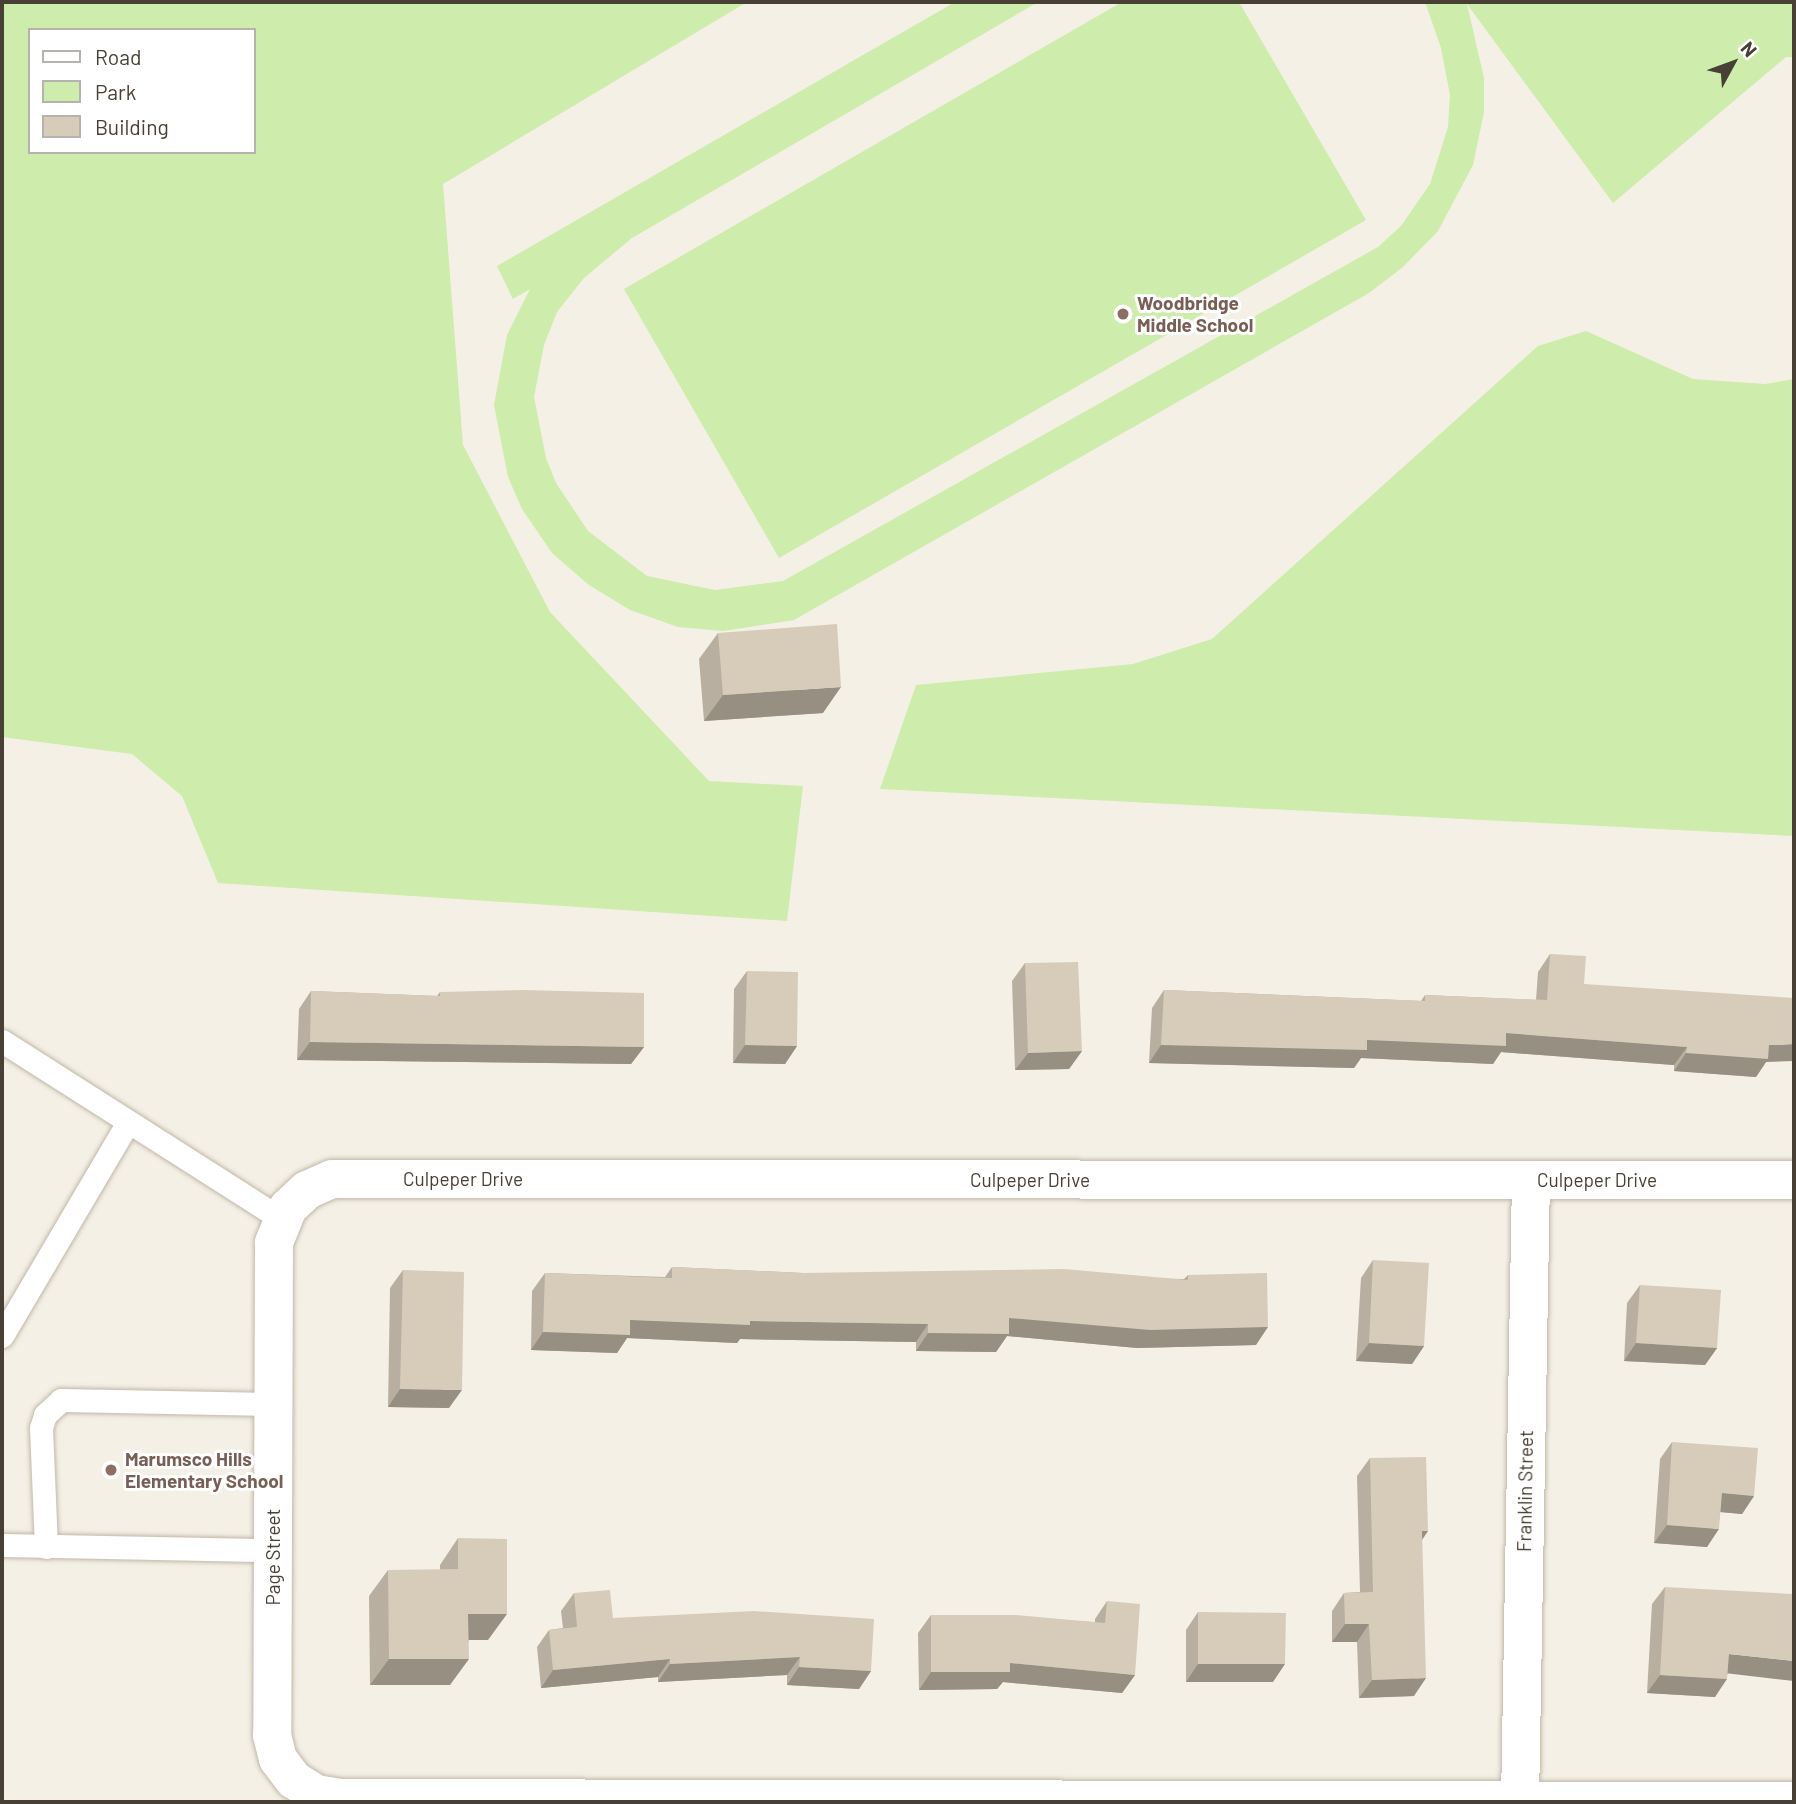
<!DOCTYPE html>
<html>
<head>
<meta charset="utf-8">
<style>
	body { margin:0 }
	#map { position:relative; width:1796px; height:1804px; overflow:hidden; background:#f4f0e6; font-family:Barlow,sans-serif }
	div>[style] { position:absolute }
	[style*='--x'] { left:calc(var(--x)*1px); top:calc(var(--y)*1px); width:calc(var(--w)*1px); rotate:calc(var(--a)*1deg) }
	.green>* { inset:0; background:#ceecab }
	.roads { filter:drop-shadow(0 0 2px #c1b8a7) drop-shadow(0 0 2px #c1b8a7) }
	.lane>* { height:23px; margin:-11.5px; padding:0 11.5px; transform-origin:11.5px; border-radius:11.5px; background:#fff }
	.street>* { height:38px; margin:-19px; padding:0 19px; transform-origin:19px; border-radius:19px; background:#fff }
	.wall>* { inset:0; background:#b9afa0 }
	.shaded-wall>* { inset:0; background:#968f82 }
	.building>* { inset:0; background:#d7ccba }
	.dots>* { width:19px; height:19px; translate:-50% -50%; box-sizing:border-box; border:4px solid #fff; border-radius:50% }
	span { translate:-50% -50%; white-space:nowrap; text-align:center; line-height:1.15; -webkit-text-stroke:6px #fff; paint-order:stroke }
	.education-label { font-size:19px; color:#785e54; font-weight:700 }
	.left { translate:0 -50%; text-align:left }
	.street-label { font-size:19px; color:#484034 }
	.frame { position:absolute; inset:0; border:4px solid #484034; pointer-events:none }
	.legend { position:absolute; left:28px; top:28px; width:228px; height:126px; box-sizing:border-box; background:#fff; border:2px solid #b6b3ae; margin:0; padding:9px 12px; list-style:none; font-size:21px; color:#484034 }
	.legend li { display:flex; align-items:center; gap:14px; height:35px }
	.legend b { width:35px; border:2px solid #b6b3ae }
	.north { position:absolute; left:1698px; top:28px; width:70px; height:70px; -webkit-text-stroke:5px #fff; paint-order:stroke; rotate:49deg; font-size:19px; font-weight:700; line-height:28px; text-align:center; color:#484034 }
	.north::after { content:''; display:block; margin:auto; width:24px; height:32px; background:#484034; clip-path:polygon(50% 0,100% 100%,50% 72%,0 100%) }
</style>
</head>
<body>
<div id="map">
	<div class="green">
		<i style="clip-path:polygon(evenodd,2px 2px,747px 2px,443px 184px,463px 445px,550px 612px,709px 781px,803px 786px,787px 921px,218px 883px,182px 796px,132px 754px,2px 737px,2px 2px,30px 30px,254px 30px,254px 152px,30px 152px,30px 30px)"></i>
		<i style="clip-path:polygon(955px 2px,1038px 2px,632px 238px,584px 278px,557px 312px,544px 345px,534px 397px,546px 458px,556px 483px,588px 531px,647px 576px,715px 590px,783px 581px,1378px 247px,1401px 226px,1430px 184px,1448px 127px,1450px 95px,1441px 48px,1425px 2px,1794px 2px,1794px 57px,1786px 57px,1613px 203px,1467px 4px,1484px 78px,1484px 112px,1473px 165px,1438px 231px,1403px 267px,1369px 293px,794px 620px,723px 631px,678px 627px,630px 610px,589px 585px,552px 553px,522px 509px,508px 477px,494px 405px,507px 335px,530px 289px,513px 299px,497px 266px)"></i>
		<i style="clip-path:polygon(1122px 2px,1239px 2px,1366px 220px,779px 558px,624px 289px)"></i>
		<i style="clip-path:polygon(1586px 331px,1693px 379px,1765px 384px,1794px 379px,1794px 836px,880px 789px,916px 685px,1133px 664px,1212px 639px,1538px 346px)"></i>
	</div>
	<div class="roads">
		<div class="lane">
			<i style="--x:2;--y:1041;--w:331;--a:32.5"></i>
			<i style="--x:2;--y:1336;--w:248;--a:-59.5"></i>
			<i style="--x:2;--y:1545;--w:271;--a:1.1"></i>
			<i style="--x:46;--y:1547;--w:119;--a:-92.4"></i>
			<i style="--x:41;--y:1428;--w:14;--a:-73"></i>
			<i style="--x:45;--y:1415;--w:22;--a:-43"></i>
			<i style="--x:61;--y:1400;--w:212;--a:1.1"></i>
		</div>
		<div class="street">
			<i style="--x:1794;--y:1180;--w:1462;--a:-179.96"></i>
			<i style="--x:332;--y:1179;--w:27;--a:156"></i>
			<i style="--x:307;--y:1190;--w:26;--a:137"></i>
			<i style="--x:288;--y:1208;--w:38;--a:112"></i>
			<i style="--x:274;--y:1243;--w:492;--a:90.2"></i>
			<i style="--x:272;--y:1735;--w:25;--a:76"></i>
			<i style="--x:278;--y:1759;--w:26;--a:53"></i>
			<i style="--x:294;--y:1780;--w:26;--a:32"></i>
			<i style="--x:316;--y:1794;--w:25;--a:9"></i>
			<i style="--x:341;--y:1798;--w:1453;--a:0.12"></i>
			<i style="--x:1520;--y:1802;--w:621;--a:-88.99"></i>
		</div>
	</div>
	<div class="wall">
		<i style="clip-path:polygon(718px 633px,823px 713px,704px 721px,699px 659px)"></i>
		<i style="clip-path:polygon(1550px 954px,1584px 984px,1766px 1062px,1756px 1077px,1674px 1071px,1674px 1065px,1501px 1052px,1493px 1064px,1361px 1058px,1354px 1068px,1149px 1063px,1152px 1008px,1164px 990px,1421px 1001px,1425px 995px,1536px 1000px,1538px 972px)"></i>
		<i style="clip-path:polygon(1025px 963px,1082px 1051px,1069px 1069px,1015px 1070px,1012px 981px)"></i>
		<i style="clip-path:polygon(747px 971px,797px 1046px,785px 1064px,733px 1063px,734px 989px)"></i>
		<i style="clip-path:polygon(311px 991px,437px 996px,440px 992px,644px 1047px,631px 1064px,297px 1060px,299px 1009px)"></i>
		<i style="clip-path:polygon(1373px 1260px,1424px 1346px,1412px 1364px,1356px 1361px,1361px 1278px)"></i>
		<i style="clip-path:polygon(672px 1267px,803px 1273px,1184px 1279px,1188px 1275px,1256px 1345px,1137px 1348px,1007px 1336px,996px 1352px,916px 1351px,916px 1342px,740px 1339px,737px 1343px,627px 1338px,617px 1353px,531px 1350px,532px 1291px,545px 1273px,665px 1277px)"></i>
		<i style="clip-path:polygon(403px 1270px,449px 1408px,388px 1407px,390px 1288px)"></i>
		<i style="clip-path:polygon(1640px 1285px,1717px 1348px,1705px 1365px,1624px 1361px,1627px 1303px)"></i>
		<i style="clip-path:polygon(1672px 1442px,1754px 1496px,1742px 1514px,1720px 1512px,1707px 1547px,1654px 1543px,1660px 1459px)"></i>
		<i style="clip-path:polygon(1370px 1458px,1422px 1539px,1414px 1696px,1359px 1698px,1357px 1642px,1332px 1642px,1332px 1611px,1344px 1593px,1360px 1592px,1357px 1476px)"></i>
		<i style="clip-path:polygon(458px 1538px,488px 1640px,469px 1640px,450px 1685px,370px 1685px,369px 1596px,388px 1570px,440px 1570px,440px 1565px)"></i>
		<i style="clip-path:polygon(1665px 1587px,1728px 1673px,1715px 1697px,1647px 1693px,1652px 1604px)"></i>
		<i style="clip-path:polygon(574px 1593px,613px 1618px,871px 1671px,859px 1689px,787px 1685px,787px 1675px,658px 1682px,658px 1677px,541px 1688px,537px 1647px,549px 1630px,563px 1628px,561px 1611px)"></i>
		<i style="clip-path:polygon(1107px 1601px,1135px 1675px,1122px 1693px,1003px 1682px,997px 1689px,919px 1690px,918px 1633px,931px 1615px,1095px 1622px,1095px 1619px)"></i>
		<i style="clip-path:polygon(1198px 1612px,1273px 1682px,1186px 1682px,1186px 1630px)"></i>
	</div>
	<div class="shaded-wall">
		<i style="clip-path:polygon(841px 687px,823px 713px,704px 721px,723px 695px)"></i>
		<i style="clip-path:polygon(1506px 1033px,1687px 1047px,1674px 1065px,1501px 1052px,1493px 1064px,1361px 1058px,1354px 1068px,1149px 1063px,1161px 1045px,1367px 1040px)"></i>
		<i style="clip-path:polygon(310px 1042px,644px 1047px,631px 1064px,297px 1060px)"></i>
		<i style="clip-path:polygon(1794px 1044px,1794px 1061px,1766px 1062px,1756px 1077px,1674px 1071px,1686px 1053px,1769px 1045px)"></i>
		<i style="clip-path:polygon(745px 1045px,797px 1046px,785px 1064px,733px 1063px)"></i>
		<i style="clip-path:polygon(1082px 1051px,1069px 1069px,1015px 1070px,1028px 1053px)"></i>
		<i style="clip-path:polygon(1009px 1318px,1268px 1327px,1256px 1345px,1137px 1348px,1007px 1336px,996px 1352px,916px 1351px,928px 1333px)"></i>
		<i style="clip-path:polygon(630px 1320px,750px 1321px,928px 1324px,916px 1342px,740px 1339px,737px 1343px,627px 1338px,617px 1353px,531px 1350px,543px 1332px)"></i>
		<i style="clip-path:polygon(1369px 1343px,1424px 1346px,1412px 1364px,1356px 1361px)"></i>
		<i style="clip-path:polygon(1636px 1343px,1717px 1348px,1705px 1365px,1624px 1361px)"></i>
		<i style="clip-path:polygon(400px 1389px,462px 1390px,449px 1408px,388px 1407px)"></i>
		<i style="clip-path:polygon(1722px 1493px,1754px 1496px,1742px 1514px,1709px 1511px)"></i>
		<i style="clip-path:polygon(1667px 1525px,1719px 1529px,1707px 1547px,1654px 1543px)"></i>
		<i style="clip-path:polygon(1422px 1531px,1428px 1531px,1416px 1549px)"></i>
		<i style="clip-path:polygon(468px 1614px,507px 1614px,488px 1640px,450px 1640px)"></i>
		<i style="clip-path:polygon(1345px 1624px,1369px 1624px,1357px 1642px,1332px 1642px)"></i>
		<i style="clip-path:polygon(1729px 1654px,1794px 1661px,1794px 1681px,1716px 1672px)"></i>
		<i style="clip-path:polygon(800px 1657px,787px 1675px,658px 1682px,670px 1664px)"></i>
		<i style="clip-path:polygon(389px 1659px,469px 1659px,450px 1685px,370px 1685px)"></i>
		<i style="clip-path:polygon(670px 1659px,658px 1677px,541px 1688px,553px 1670px)"></i>
		<i style="clip-path:polygon(1010px 1663px,1135px 1675px,1122px 1693px,1003px 1682px,997px 1689px,919px 1690px,931px 1672px)"></i>
		<i style="clip-path:polygon(1198px 1664px,1285px 1664px,1273px 1682px,1186px 1682px)"></i>
		<i style="clip-path:polygon(799px 1667px,871px 1671px,859px 1689px,787px 1685px)"></i>
		<i style="clip-path:polygon(1660px 1675px,1727px 1679px,1715px 1697px,1647px 1693px)"></i>
		<i style="clip-path:polygon(1426px 1678px,1414px 1696px,1359px 1698px,1372px 1680px)"></i>
	</div>
	<div class="building">
		<i style="clip-path:polygon(837px 624px,841px 687px,723px 695px,718px 633px)"></i>
		<i style="clip-path:polygon(1550px 954px,1586px 956px,1584px 984px,1794px 998px,1794px 1044px,1769px 1045px,1768px 1059px,1686px 1053px,1687px 1047px,1506px 1033px,1506px 1046px,1367px 1040px,1367px 1050px,1161px 1045px,1164px 990px,1425px 1001px,1425px 995px,1547px 1000px)"></i>
		<i style="clip-path:polygon(1078px 962px,1082px 1051px,1028px 1053px,1025px 963px)"></i>
		<i style="clip-path:polygon(747px 971px,798px 972px,797px 1046px,745px 1045px)"></i>
		<i style="clip-path:polygon(522px 990px,644px 993px,644px 1047px,310px 1042px,311px 991px,440px 996px,440px 992px)"></i>
		<i style="clip-path:polygon(1373px 1260px,1429px 1263px,1424px 1346px,1369px 1343px)"></i>
		<i style="clip-path:polygon(672px 1267px,803px 1273px,1064px 1269px,1188px 1280px,1188px 1275px,1267px 1273px,1268px 1327px,1150px 1330px,1009px 1318px,1009px 1334px,928px 1333px,928px 1324px,750px 1321px,750px 1325px,630px 1320px,630px 1335px,543px 1332px,545px 1273px,672px 1278px)"></i>
		<i style="clip-path:polygon(403px 1270px,464px 1272px,462px 1390px,400px 1389px)"></i>
		<i style="clip-path:polygon(1640px 1285px,1721px 1290px,1717px 1348px,1636px 1343px)"></i>
		<i style="clip-path:polygon(1672px 1442px,1758px 1448px,1754px 1496px,1722px 1493px,1719px 1529px,1667px 1525px)"></i>
		<i style="clip-path:polygon(1426px 1457px,1428px 1531px,1422px 1531px,1426px 1678px,1372px 1680px,1369px 1624px,1345px 1624px,1344px 1593px,1373px 1592px,1370px 1458px)"></i>
		<i style="clip-path:polygon(458px 1538px,507px 1539px,507px 1614px,468px 1614px,469px 1659px,389px 1659px,388px 1570px,458px 1569px)"></i>
		<i style="clip-path:polygon(1665px 1587px,1794px 1594px,1794px 1661px,1729px 1654px,1727px 1679px,1660px 1675px)"></i>
		<i style="clip-path:polygon(610px 1590px,613px 1618px,754px 1611px,874px 1619px,871px 1671px,799px 1667px,800px 1657px,670px 1664px,670px 1659px,553px 1670px,549px 1630px,577px 1627px,574px 1593px)"></i>
		<i style="clip-path:polygon(1107px 1601px,1140px 1604px,1135px 1675px,1010px 1663px,1010px 1672px,931px 1672px,931px 1615px,1015px 1615px,1105px 1623px)"></i>
		<i style="clip-path:polygon(1198px 1612px,1286px 1613px,1285px 1664px,1198px 1664px)"></i>
	</div>
	<div class="dots">
		<i style="left:1123px;top:314px;background:#8d6e63"></i>
		<i style="left:111px;top:1470px;background:#8d6e63"></i>
	</div>
	<div class="education-label">
		<span class="left" style="left:1137px;top:314px">Woodbridge<br>Middle School</span>
		<span class="left" style="left:125px;top:1470px">Marumsco Hills<br>Elementary School</span>
	</div>
	<div class="street-label">
		<span style="left:463px;top:1179px">Culpeper Drive</span>
		<span style="left:1030px;top:1180px">Culpeper Drive</span>
		<span style="left:1597px;top:1180px">Culpeper Drive</span>
		<span style="left:1525px;top:1491px;rotate:-89deg">Franklin Street</span>
		<span style="left:273px;top:1557px;rotate:-90deg">Page Street</span>
	</div>
	<div class="frame"></div>
	<ul class="legend">
	<li><b style="height:9px;background:#fff"></b>Road</li>
	<li><b style="height:19px;background:#ceecab"></b>Park</li>
	<li><b style="height:19px;background:#d7ccba"></b>Building</li>
	</ul>
	<div class="north">N</div>
</div>
</body>
</html>
